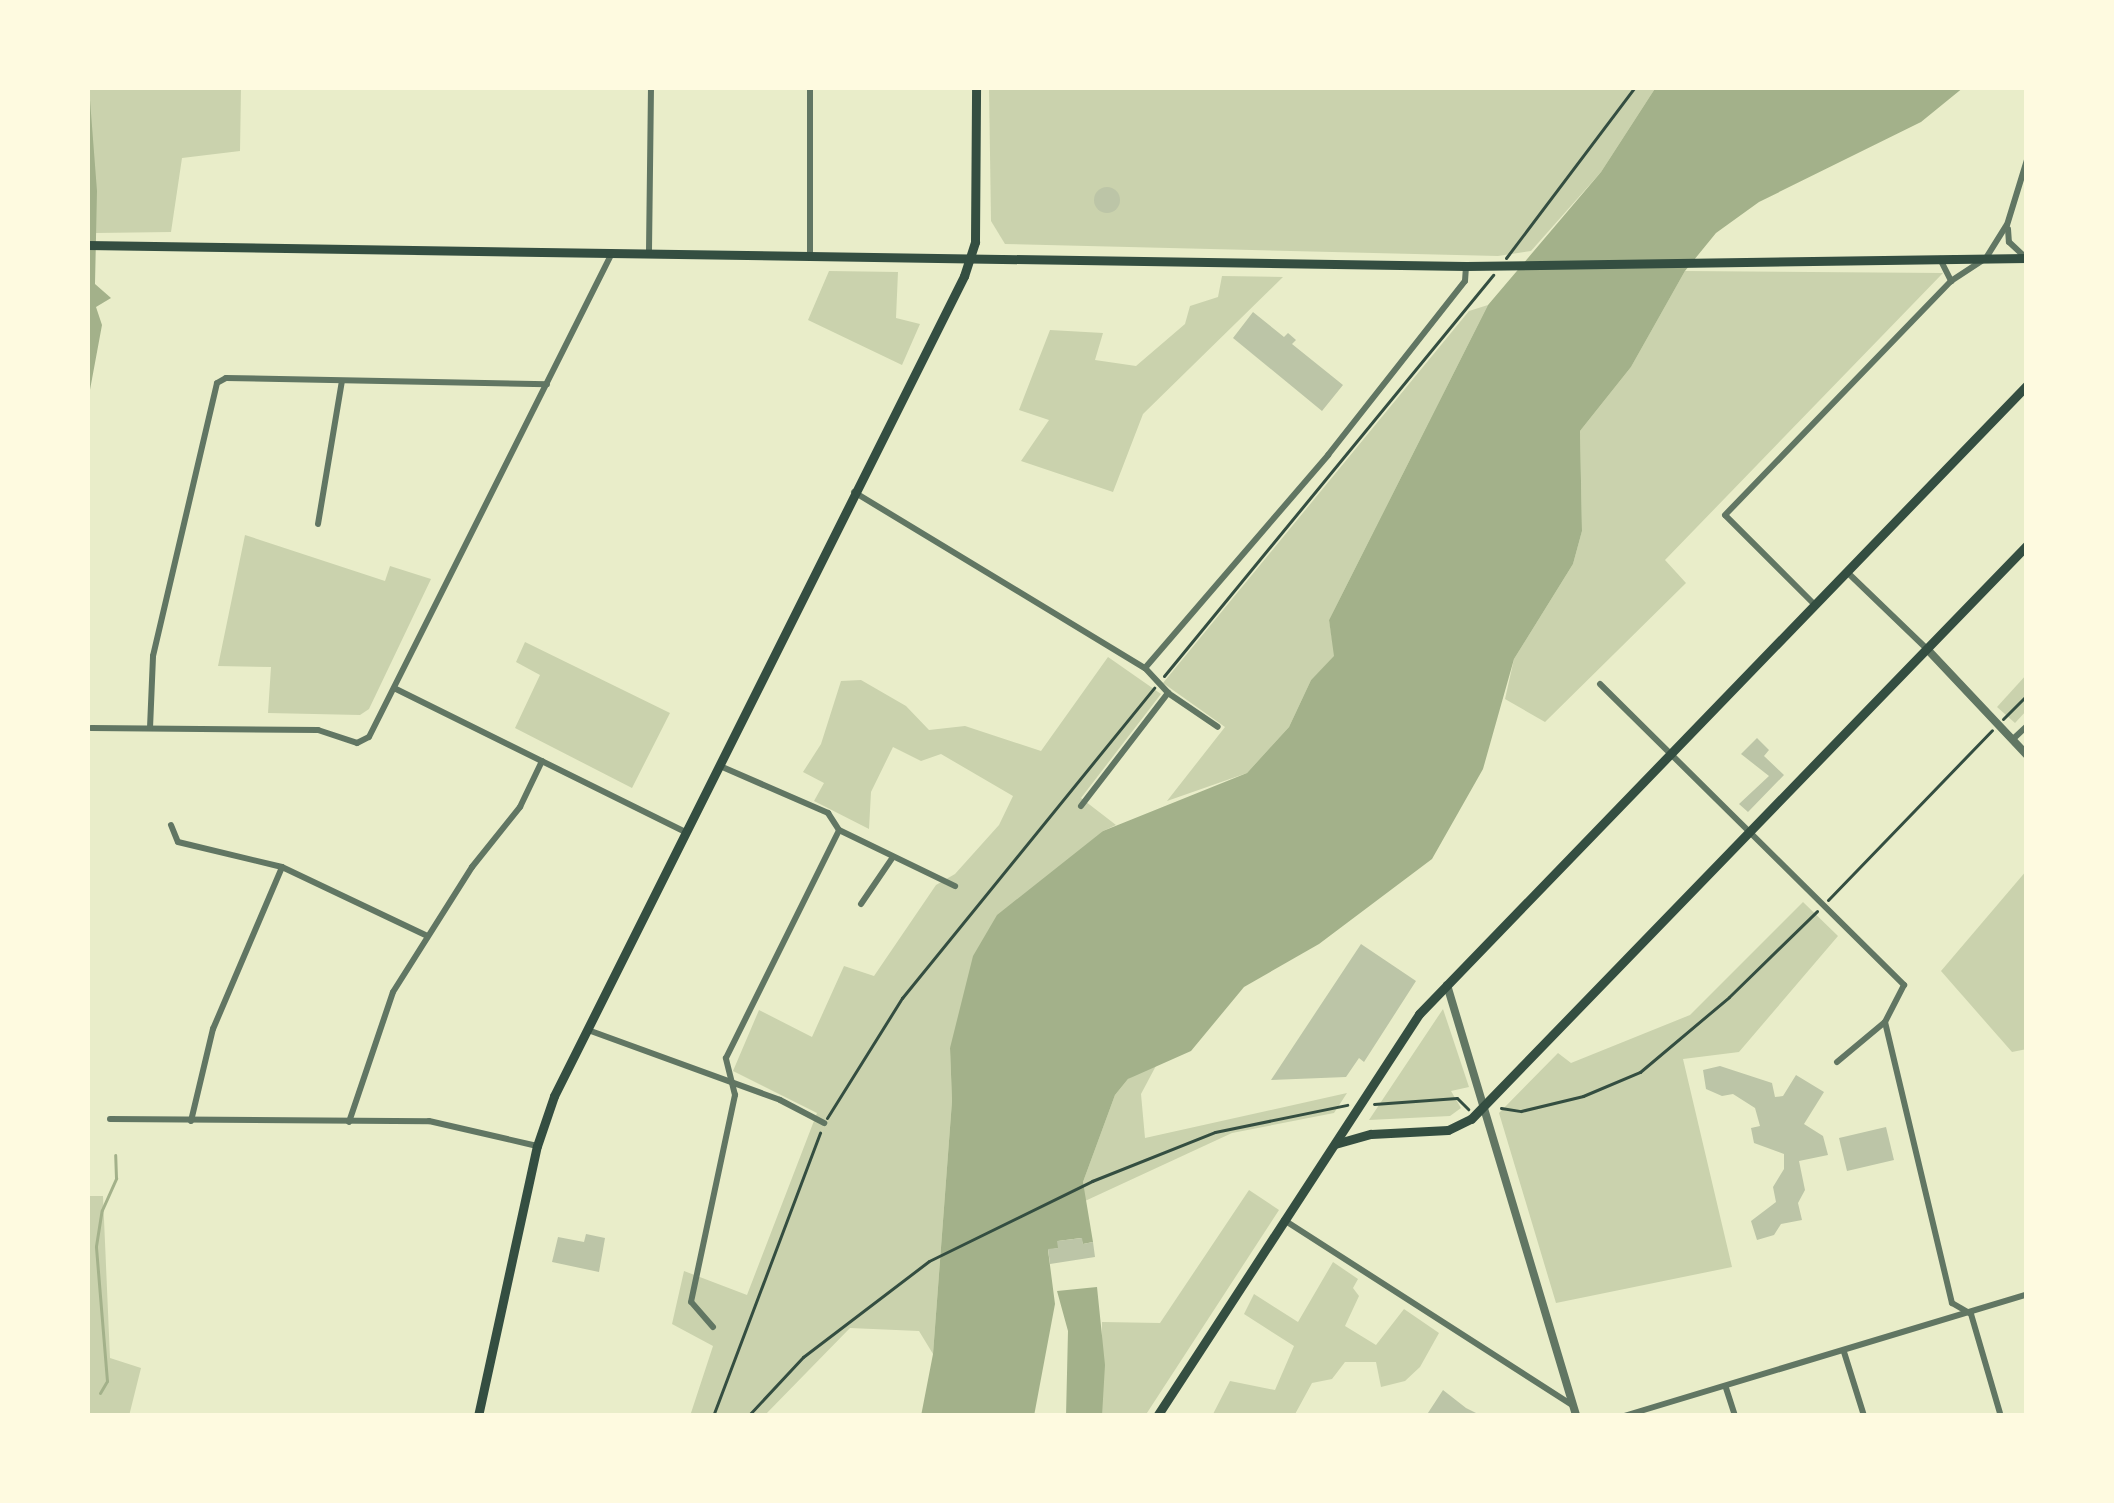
<!DOCTYPE html>
<html>
<head>
<meta charset="utf-8">
<style>
	body { margin:0 }
	#map { position:relative; width:2114px; height:1503px; overflow:hidden; background:#e9edc9; font-family:"PT Sans",sans-serif }
	div>[style] { position:absolute }
	[style*='--x'] { left:calc(var(--x)*1px); top:calc(var(--y)*1px); width:calc(var(--w)*1px); rotate:calc(var(--a)*1deg) }
	.green>* { inset:0; background:#cad2ad }
	.water>* { inset:0; background:#a3b18a }
	.stream>* { height:3px; margin:-1.5px; padding:0 1.5px; transform-origin:1.5px; border-radius:1.5px; background:#a3b18a }
	.building>* { inset:0; background:#bcc5a7 }
	.round { border-radius:50% }
	.path>* { height:3px; margin:-1.5px; padding:0 1.5px; transform-origin:1.5px; border-radius:1.5px; background:#344e41 }
	.minor>* { height:6px; margin:-3px; padding:0 3px; transform-origin:3px; border-radius:3px; background:#617663 }
	.tertiary>* { height:8px; margin:-4px; padding:0 4px; transform-origin:4px; border-radius:4px; background:#617663 }
	.secondary>* { height:9px; margin:-4.5px; padding:0 4.5px; transform-origin:4.5px; border-radius:4.5px; background:#344e41 }
	span { translate:-50% -50%; white-space:nowrap; text-align:center; line-height:1.15; -webkit-text-stroke:12px #fefae0; paint-order:stroke }
	.frame { position:absolute; inset:0; border:90px solid #fefae0; pointer-events:none }
</style>
</head>
<body>
<div id="map">
	<div class="green">
		<i style="clip-path:polygon(89px 87px,241px 87px,240px 151px,182px 158px,171px 232px,96px 233px)"></i>
		<i style="clip-path:polygon(989px 87px,1656px 87px,1601px 172px,1531px 251px,1498px 256px,1005px 244px,991px 221px)"></i>
		<i style="clip-path:polygon(829px 271px,898px 272px,896px 318px,920px 324px,902px 365px,808px 320px)"></i>
		<i style="clip-path:polygon(1685px 271px,1943px 273px,1665px 560px,1686px 583px,1545px 722px,1505px 699px,1514px 659px,1573px 564px,1582px 531px,1580px 431px,1631px 367px)"></i>
		<i style="clip-path:polygon(1222px 276px,1283px 277px,1143px 414px,1113px 492px,1021px 461px,1049px 420px,1019px 410px,1050px 330px,1103px 333px,1095px 360px,1136px 366px,1185px 324px,1190px 306px,1218px 297px)"></i>
		<i style="clip-path:polygon(1488px 305px,1329px 620px,1335px 656px,1311px 680px,1289px 727px,1247px 773px,1167px 801px,1225px 727px,1163px 683px,1469px 311px)"></i>
		<i style="clip-path:polygon(245px 535px,385px 581px,390px 566px,431px 579px,369px 709px,360px 715px,268px 713px,271px 667px,218px 666px)"></i>
		<i style="clip-path:polygon(525px 642px,670px 713px,632px 788px,515px 728px,540px 675px,516px 662px)"></i>
		<i style="clip-path:polygon(1108px 657px,1161px 694px,1081px 798px,1116px 825px,1103px 831px,950px 1048px,952px 1101px,933px 1354px,919px 1331px,850px 1328px,764px 1416px,690px 1416px,713px 1346px,672px 1324px,684px 1271px,747px 1295px,817px 1113px,733px 1071px,759px 1010px,812px 1037px,844px 966px,874px 976px,936px 885px,955px 874px,999px 825px,1013px 796px,941px 754px,921px 761px,893px 747px,871px 792px,869px 829px,814px 801px,824px 783px,803px 772px,821px 744px,841px 681px,861px 680px,906px 706px,929px 730px,965px 726px,1041px 751px)"></i>
		<i style="clip-path:polygon(2027px 674px,2027px 710px,2015px 723px,1997px 707px)"></i>
		<i style="clip-path:polygon(2027px 870px,2027px 1049px,2012px 1052px,1941px 971px)"></i>
		<i style="clip-path:polygon(1803px 902px,1838px 936px,1739px 1052px,1683px 1059px,1732px 1267px,1556px 1303px,1499px 1113px,1558px 1053px,1571px 1063px,1690px 1015px)"></i>
		<i style="clip-path:polygon(1443px 1009px,1469px 1087px,1451px 1091px,1461px 1108px,1450px 1116px,1369px 1120px)"></i>
		<i style="clip-path:polygon(1158px 1062px,1141px 1094px,1145px 1138px,1347px 1093px,1334px 1113px,1232px 1133px,1085px 1201px,1083px 1182px,1115px 1095px,1128px 1079px)"></i>
		<i style="clip-path:polygon(1249px 1190px,1279px 1210px,1145px 1416px,1102px 1416px,1102px 1322px,1160px 1323px)"></i>
		<i style="clip-path:polygon(87px 1196px,103px 1196px,110px 1358px,141px 1368px,129px 1416px,87px 1416px)"></i>
		<i style="clip-path:polygon(1333px 1262px,1358px 1279px,1353px 1288px,1359px 1296px,1345px 1326px,1376px 1345px,1404px 1309px,1439px 1333px,1420px 1367px,1405px 1381px,1381px 1387px,1376px 1362px,1345px 1362px,1332px 1379px,1312px 1383px,1294px 1416px,1212px 1416px,1230px 1381px,1275px 1390px,1294px 1346px,1244px 1314px,1254px 1294px,1298px 1322px)"></i>
	</div>
	<div class="water">
		<i style="clip-path:polygon(89px 87px,97px 191px,95px 284px,111px 298px,96px 307px,102px 325px,87px 406px)"></i>
		<i style="clip-path:polygon(1656px 87px,1964px 87px,1921px 122px,1759px 202px,1716px 233px,1685px 271px,1631px 367px,1580px 431px,1582px 531px,1573px 564px,1514px 659px,1483px 769px,1432px 859px,1319px 944px,1244px 987px,1191px 1051px,1128px 1079px,1115px 1095px,1083px 1182px,1093px 1242px,1083px 1244px,1081px 1238px,1058px 1241px,1058px 1248px,1048px 1250px,1055px 1304px,1034px 1416px,921px 1416px,933px 1354px,952px 1101px,950px 1048px,973px 956px,997px 915px,1103px 831px,1247px 773px,1289px 727px,1311px 680px,1334px 656px,1329px 620px,1488px 305px,1601px 172px)"></i>
		<i style="clip-path:polygon(1097px 1287px,1105px 1365px,1102px 1416px,1066px 1416px,1068px 1331px,1057px 1291px)"></i>
	</div>
	<div class="stream">
		<i style="--x:100;--y:1393;--w:14;--a:-60"></i>
		<i style="--x:107;--y:1381;--w:135;--a:-94.7"></i>
		<i style="--x:96;--y:1246;--w:36;--a:-81"></i>
		<i style="--x:102;--y:1210;--w:35;--a:-66"></i>
		<i style="--x:116;--y:1178;--w:23;--a:-92"></i>
	</div>
	<div class="building">
		<i class="round" style="left:1094px;top:187px;width:26px;height:26px"></i>
		<i style="clip-path:polygon(1253px 312px,1284px 337px,1288px 333px,1296px 340px,1292px 344px,1343px 385px,1322px 411px,1233px 338px)"></i>
		<i style="clip-path:polygon(1757px 738px,1769px 750px,1764px 756px,1784px 775px,1748px 812px,1739px 804px,1769px 776px,1741px 754px)"></i>
		<i style="clip-path:polygon(1361px 944px,1416px 981px,1364px 1062px,1359px 1058px,1346px 1077px,1271px 1080px)"></i>
		<i style="clip-path:polygon(1720px 1066px,1772px 1083px,1775px 1097px,1783px 1096px,1796px 1075px,1824px 1092px,1804px 1124px,1823px 1136px,1828px 1155px,1799px 1161px,1805px 1190px,1798px 1203px,1802px 1220px,1781px 1224px,1774px 1235px,1757px 1240px,1751px 1221px,1776px 1202px,1773px 1187px,1784px 1169px,1784px 1154px,1754px 1143px,1751px 1128px,1760px 1126px,1755px 1108px,1733px 1094px,1722px 1096px,1706px 1089px,1703px 1070px)"></i>
		<i style="clip-path:polygon(1886px 1127px,1894px 1160px,1847px 1171px,1839px 1138px)"></i>
		<i style="clip-path:polygon(586px 1234px,605px 1238px,599px 1272px,552px 1262px,558px 1237px,584px 1242px)"></i>
		<i style="clip-path:polygon(1082px 1238px,1083px 1244px,1093px 1242px,1095px 1257px,1050px 1264px,1048px 1249px,1058px 1248px,1057px 1241px)"></i>
		<i style="clip-path:polygon(1443px 1390px,1466px 1408px,1482px 1416px,1426px 1416px)"></i>
	</div>
	<div class="path">
		<i style="--x:1506;--y:258;--w:214;--a:-53"></i>
		<i style="--x:1164;--y:676;--w:519;--a:-50.63"></i>
		<i style="--x:2003;--y:719;--w:34;--a:-45"></i>
		<i style="--x:1828;--y:900;--w:236;--a:-46"></i>
		<i style="--x:1374;--y:1104;--w:83;--a:-4.1"></i>
		<i style="--x:1457;--y:1098;--w:16;--a:45"></i>
		<i style="--x:1501;--y:1108;--w:20;--a:9"></i>
		<i style="--x:1521;--y:1111;--w:64;--a:-13.6"></i>
		<i style="--x:1583;--y:1096;--w:62;--a:-22.8"></i>
		<i style="--x:1640;--y:1072;--w:116;--a:-40.1"></i>
		<i style="--x:1729;--y:997;--w:123;--a:-44.3"></i>
		<i style="--x:827;--y:1118;--w:142;--a:-58"></i>
		<i style="--x:902;--y:998;--w:400;--a:-50.9"></i>
		<i style="--x:713;--y:1416;--w:303;--a:-69.3"></i>
		<i style="--x:748;--y:1416;--w:81;--a:-47"></i>
		<i style="--x:803;--y:1357;--w:158;--a:-37.3"></i>
		<i style="--x:929;--y:1261;--w:182;--a:-26.1"></i>
		<i style="--x:1092;--y:1181;--w:132;--a:-21.7"></i>
		<i style="--x:1215;--y:1132;--w:135;--a:-11.6"></i>
	</div>
	<div class="minor">
		<i style="--x:810;--y:87;--w:166;--a:90"></i>
		<i style="--x:2008;--y:229;--w:13;--a:86"></i>
		<i style="--x:2009;--y:242;--w:21;--a:43"></i>
		<i style="--x:649;--y:251;--w:164;--a:-89.3"></i>
		<i style="--x:1940;--y:259;--w:25;--a:63"></i>
		<i style="--x:854;--y:492;--w:340;--a:31.2"></i>
		<i style="--x:1145;--y:668;--w:34;--a:47"></i>
		<i style="--x:1168;--y:693;--w:60;--a:34.2"></i>
		<i style="--x:318;--y:524;--w:145;--a:-80.5"></i>
		<i style="--x:1847;--y:572;--w:111;--a:43.9"></i>
		<i style="--x:1813;--y:603;--w:124;--a:-135"></i>
		<i style="--x:1725;--y:515;--w:325;--a:-46"></i>
		<i style="--x:1951;--y:281;--w:42;--a:-33.3"></i>
		<i style="--x:1986;--y:258;--w:39;--a:-58"></i>
		<i style="--x:2007;--y:225;--w:68;--a:-72.9"></i>
		<i style="--x:1145;--y:668;--w:281;--a:-49.3"></i>
		<i style="--x:1328;--y:455;--w:221;--a:-51.8"></i>
		<i style="--x:1465;--y:281;--w:15;--a:-86"></i>
		<i style="--x:1600;--y:684;--w:428;--a:44.7"></i>
		<i style="--x:1904;--y:985;--w:42;--a:117.2"></i>
		<i style="--x:1885;--y:1022;--w:289;--a:76.6"></i>
		<i style="--x:1952;--y:1303;--w:22;--a:30"></i>
		<i style="--x:1971;--y:1314;--w:103;--a:73.7"></i>
		<i style="--x:396;--y:689;--w:320;--a:26.3"></i>
		<i style="--x:91;--y:728;--w:227;--a:0.5"></i>
		<i style="--x:318;--y:730;--w:41;--a:18.4"></i>
		<i style="--x:357;--y:743;--w:13;--a:-27"></i>
		<i style="--x:369;--y:737;--w:542;--a:-63.34"></i>
		<i style="--x:150;--y:728;--w:72;--a:-87.6"></i>
		<i style="--x:153;--y:656;--w:280;--a:-76.8"></i>
		<i style="--x:217;--y:383;--w:10;--a:-29"></i>
		<i style="--x:226;--y:378;--w:321;--a:1.1"></i>
		<i style="--x:2012;--y:740;--w:21;--a:-43"></i>
		<i style="--x:720;--y:766;--w:118;--a:23.5"></i>
		<i style="--x:828;--y:813;--w:20;--a:57"></i>
		<i style="--x:839;--y:830;--w:129;--a:25.8"></i>
		<i style="--x:1081;--y:806;--w:143;--a:-52.4"></i>
		<i style="--x:171;--y:825;--w:18;--a:68"></i>
		<i style="--x:178;--y:842;--w:107;--a:13.5"></i>
		<i style="--x:282;--y:867;--w:161;--a:25.4"></i>
		<i style="--x:861;--y:904;--w:57;--a:-55.8"></i>
		<i style="--x:588;--y:1030;--w:204;--a:20"></i>
		<i style="--x:780;--y:1100;--w:50;--a:27.6"></i>
		<i style="--x:1837;--y:1062;--w:62;--a:-39.8"></i>
		<i style="--x:110;--y:1119;--w:319;--a:0.4"></i>
		<i style="--x:429;--y:1121;--w:111;--a:13"></i>
		<i style="--x:191;--y:1121;--w:95;--a:-76.6"></i>
		<i style="--x:213;--y:1029;--w:176;--a:-66.9"></i>
		<i style="--x:349;--y:1122;--w:137;--a:-71.3"></i>
		<i style="--x:393;--y:992;--w:148;--a:-57.7"></i>
		<i style="--x:472;--y:867;--w:77;--a:-51.3"></i>
		<i style="--x:520;--y:807;--w:51;--a:-64.4"></i>
		<i style="--x:1284;--y:1220;--w:341;--a:32.7"></i>
		<i style="--x:713;--y:1327;--w:33;--a:-131"></i>
		<i style="--x:691;--y:1302;--w:212;--a:-78"></i>
		<i style="--x:735;--y:1095;--w:38;--a:-104"></i>
		<i style="--x:726;--y:1058;--w:254;--a:-63.6"></i>
		<i style="--x:1844;--y:1352;--w:67;--a:72.6"></i>
		<i style="--x:1726;--y:1388;--w:29;--a:72"></i>
		<i style="--x:1624;--y:1416;--w:421;--a:-16.8"></i>
	</div>
	<div class="tertiary">
		<i style="--x:1927;--y:649;--w:146;--a:46.7"></i>
		<i style="--x:1447;--y:985;--w:450;--a:73.3"></i>
	</div>
	<div class="secondary">
		<i style="--x:87;--y:245;--w:1379;--a:0.87"></i>
		<i style="--x:1466;--y:266;--w:561;--a:-0.82"></i>
		<i style="--x:1335;--y:1144;--w:37;--a:-16"></i>
		<i style="--x:1371;--y:1134;--w:77;--a:-3"></i>
		<i style="--x:1448;--y:1130;--w:25;--a:-26"></i>
		<i style="--x:1471;--y:1119;--w:799;--a:-45.91"></i>
		<i style="--x:478;--y:1416;--w:276;--a:-77.7"></i>
		<i style="--x:537;--y:1146;--w:53;--a:-71.2"></i>
		<i style="--x:554;--y:1096;--w:917;--a:-63.43"></i>
		<i style="--x:964;--y:276;--w:36;--a:-72"></i>
		<i style="--x:975;--y:242;--w:155;--a:-89.6"></i>
		<i style="--x:1157;--y:1416;--w:480;--a:-56.9"></i>
		<i style="--x:1419;--y:1014;--w:875;--a:-45.97"></i>
	</div>
	<div class="frame"></div>
</div>
</body>
</html>
